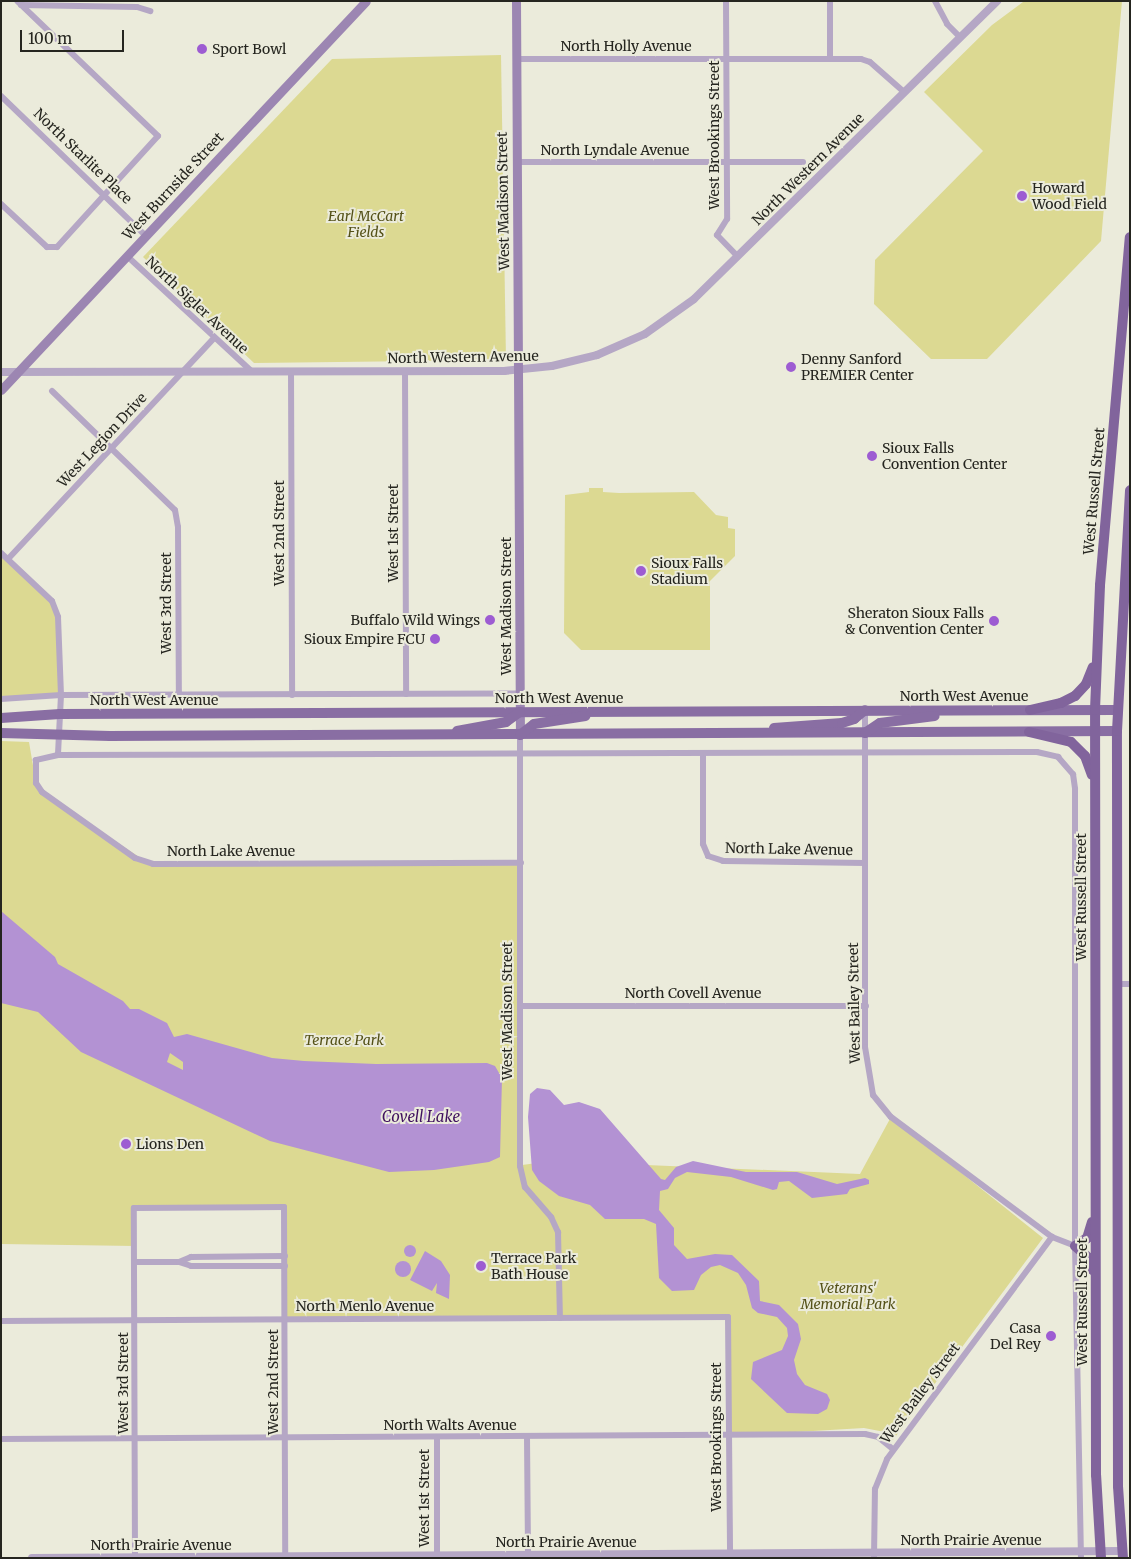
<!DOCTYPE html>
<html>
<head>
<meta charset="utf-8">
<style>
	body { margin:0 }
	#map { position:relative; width:1131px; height:1559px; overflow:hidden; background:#ebebdb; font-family:Merriweather,serif }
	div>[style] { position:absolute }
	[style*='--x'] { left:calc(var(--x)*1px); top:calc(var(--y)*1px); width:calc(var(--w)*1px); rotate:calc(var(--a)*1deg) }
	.green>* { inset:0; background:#dcd992 }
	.water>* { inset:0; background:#b392d3 }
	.round { border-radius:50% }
	.minor>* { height:6px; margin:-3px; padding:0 3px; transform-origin:3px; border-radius:3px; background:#b5a7c5 }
	.tertiary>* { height:8px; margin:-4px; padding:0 4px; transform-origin:4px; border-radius:4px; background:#b5a7c5 }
	.secondary>* { height:9px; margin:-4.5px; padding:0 4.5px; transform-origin:4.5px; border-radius:4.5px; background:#9c86b2 }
	.primary>* { height:10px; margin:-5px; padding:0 5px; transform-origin:5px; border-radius:5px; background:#896ea3 }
	.trunk>* { height:10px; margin:-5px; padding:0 5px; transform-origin:5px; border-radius:5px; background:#81649c }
	.dots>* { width:14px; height:14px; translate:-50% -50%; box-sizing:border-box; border:2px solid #ebebdb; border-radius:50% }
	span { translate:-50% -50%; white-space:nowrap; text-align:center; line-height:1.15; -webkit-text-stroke:4px #ebebdb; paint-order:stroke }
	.street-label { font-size:14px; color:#25251f }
	.poi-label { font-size:14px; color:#25251f }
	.left { translate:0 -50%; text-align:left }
	.right { translate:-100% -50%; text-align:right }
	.park-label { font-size:14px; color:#545117; font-style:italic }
	.water-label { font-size:15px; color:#3f105e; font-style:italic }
	.frame { position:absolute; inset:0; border:2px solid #25251f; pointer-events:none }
	.scale { position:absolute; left:20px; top:30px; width:104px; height:22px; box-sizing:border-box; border:2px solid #25251f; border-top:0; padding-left:6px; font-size:15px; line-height:18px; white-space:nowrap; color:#25251f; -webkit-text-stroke:4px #ebebdb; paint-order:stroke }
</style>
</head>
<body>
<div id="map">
	<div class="green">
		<i style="clip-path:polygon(1122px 1px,1101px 241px,987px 359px,931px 359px,874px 304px,875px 260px,983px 151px,924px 92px,992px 25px,1023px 2px)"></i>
		<i style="clip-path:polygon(501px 55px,506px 360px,254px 363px,143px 257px,332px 59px)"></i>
		<i style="clip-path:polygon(589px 488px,603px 488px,603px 492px,619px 493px,694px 492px,716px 515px,728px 517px,728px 528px,735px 529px,735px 556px,710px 581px,710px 650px,581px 650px,564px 633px,565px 495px,589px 492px)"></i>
		<i style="clip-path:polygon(1px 553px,57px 608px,61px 695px,1px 699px)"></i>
		<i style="clip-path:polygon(1px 741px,29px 742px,36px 783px,42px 792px,148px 863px,521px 863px,522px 1165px,552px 1161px,860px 1174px,891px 1117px,1043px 1238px,893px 1440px,885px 1432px,864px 1428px,729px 1436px,728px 1317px,285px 1319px,284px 1208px,135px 1209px,135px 1246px,1px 1244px)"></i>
	</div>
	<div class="water">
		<i style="clip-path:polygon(evenodd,1px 911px,55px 957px,58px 964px,123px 1001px,130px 1009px,139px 1009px,167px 1023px,174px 1037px,187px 1034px,272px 1058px,304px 1061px,376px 1064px,487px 1063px,495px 1066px,502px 1078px,500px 1157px,489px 1162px,434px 1170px,389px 1172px,270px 1141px,81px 1052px,38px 1012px,1px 1003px,1px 911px,170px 1053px,183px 1062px,183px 1070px,167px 1062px,170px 1053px)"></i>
		<i style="clip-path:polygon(537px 1088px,550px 1090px,564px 1105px,579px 1102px,600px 1109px,661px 1179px,665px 1180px,676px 1167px,693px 1161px,746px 1172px,797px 1172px,837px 1184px,865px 1178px,869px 1180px,869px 1184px,850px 1189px,847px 1194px,812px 1198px,789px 1181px,779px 1182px,777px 1189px,773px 1190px,731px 1177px,687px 1172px,675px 1178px,668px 1189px,660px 1191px,659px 1210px,674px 1228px,674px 1245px,687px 1259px,715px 1254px,732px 1255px,759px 1281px,760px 1301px,779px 1305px,798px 1324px,801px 1339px,794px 1360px,797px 1374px,805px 1385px,827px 1394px,830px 1400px,827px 1409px,818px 1414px,787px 1413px,751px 1379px,753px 1362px,782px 1350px,788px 1336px,787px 1328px,777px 1317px,758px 1313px,752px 1308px,746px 1285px,738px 1273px,720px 1265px,711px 1267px,701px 1275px,694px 1290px,672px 1291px,659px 1278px,656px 1224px,644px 1219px,605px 1219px,590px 1205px,559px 1196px,539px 1181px,532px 1170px,528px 1117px,530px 1094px)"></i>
		<i class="round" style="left:404px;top:1245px;width:12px;height:12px"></i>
		<i style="clip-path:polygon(425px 1251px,441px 1261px,450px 1275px,449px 1299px,436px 1293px,437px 1283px,432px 1291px,410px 1280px)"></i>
		<i class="round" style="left:395px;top:1261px;width:16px;height:16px"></i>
	</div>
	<div class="minor">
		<i style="--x:726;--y:1;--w:218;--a:89.7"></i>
		<i style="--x:727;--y:219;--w:19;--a:122"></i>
		<i style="--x:717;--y:235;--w:30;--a:46"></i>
		<i style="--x:830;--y:1;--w:58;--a:90"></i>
		<i style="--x:935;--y:1;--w:26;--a:62"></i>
		<i style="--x:947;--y:24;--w:17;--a:45"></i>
		<i style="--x:21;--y:5;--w:116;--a:1"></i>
		<i style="--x:137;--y:7;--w:14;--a:17"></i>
		<i style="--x:516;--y:59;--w:345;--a:0"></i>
		<i style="--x:861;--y:59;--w:9;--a:18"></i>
		<i style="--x:870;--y:62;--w:45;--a:41.4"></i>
		<i style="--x:1;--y:96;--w:202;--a:44"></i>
		<i style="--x:517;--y:162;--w:286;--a:0"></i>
		<i style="--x:1;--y:204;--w:63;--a:43.1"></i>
		<i style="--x:47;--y:247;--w:10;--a:0"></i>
		<i style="--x:57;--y:247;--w:150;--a:-47.7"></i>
		<i style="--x:158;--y:136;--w:195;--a:-136.2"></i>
		<i style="--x:127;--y:256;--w:169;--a:42.8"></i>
		<i style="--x:291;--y:371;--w:324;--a:89.8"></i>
		<i style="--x:405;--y:371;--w:323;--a:89.8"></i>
		<i style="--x:52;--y:391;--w:171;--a:44.1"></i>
		<i style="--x:175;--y:510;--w:17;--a:80"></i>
		<i style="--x:178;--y:527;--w:168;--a:89.7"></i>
		<i style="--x:1;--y:553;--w:70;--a:43.3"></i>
		<i style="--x:52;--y:601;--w:17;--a:69"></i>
		<i style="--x:58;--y:617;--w:78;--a:87.8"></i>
		<i style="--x:61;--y:695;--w:60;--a:92.9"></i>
		<i style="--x:58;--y:755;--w:23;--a:167"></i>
		<i style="--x:36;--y:760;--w:23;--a:90"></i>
		<i style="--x:36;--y:783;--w:11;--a:56"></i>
		<i style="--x:42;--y:792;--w:114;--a:35.4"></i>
		<i style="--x:135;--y:858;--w:19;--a:18"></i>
		<i style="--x:153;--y:864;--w:368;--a:-0.2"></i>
		<i style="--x:8;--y:559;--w:302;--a:-47"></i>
		<i style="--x:1;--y:699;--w:60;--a:-3.8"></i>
		<i style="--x:61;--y:695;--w:459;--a:-0.2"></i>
		<i style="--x:865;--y:710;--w:337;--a:90"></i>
		<i style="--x:865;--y:1047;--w:49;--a:80.5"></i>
		<i style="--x:873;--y:1095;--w:28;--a:51"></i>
		<i style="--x:891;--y:1117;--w:201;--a:36.7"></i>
		<i style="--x:1052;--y:1237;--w:25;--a:21"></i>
		<i style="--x:520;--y:735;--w:431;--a:90"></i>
		<i style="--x:520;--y:1166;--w:22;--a:77"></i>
		<i style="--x:525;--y:1187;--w:40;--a:49"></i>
		<i style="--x:551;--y:1217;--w:17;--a:65"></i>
		<i style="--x:558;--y:1232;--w:86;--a:88.7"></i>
		<i style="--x:703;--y:753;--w:91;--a:90"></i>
		<i style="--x:703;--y:844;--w:13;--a:67"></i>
		<i style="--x:708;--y:856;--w:16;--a:18"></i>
		<i style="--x:723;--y:861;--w:142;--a:0.8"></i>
		<i style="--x:58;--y:755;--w:979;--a:-0.18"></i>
		<i style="--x:1037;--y:752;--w:22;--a:13"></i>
		<i style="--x:1058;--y:757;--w:23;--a:49"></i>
		<i style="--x:1073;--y:774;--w:15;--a:82"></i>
		<i style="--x:1075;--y:789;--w:457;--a:90"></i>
		<i style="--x:1075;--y:1246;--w:312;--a:88.9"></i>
		<i style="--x:1117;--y:984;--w:13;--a:0"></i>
		<i style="--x:521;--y:1006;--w:345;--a:0"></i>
		<i style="--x:135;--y:1262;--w:44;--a:0"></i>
		<i style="--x:179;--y:1262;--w:13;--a:18"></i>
		<i style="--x:191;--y:1266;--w:94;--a:0"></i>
		<i style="--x:179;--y:1262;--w:13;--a:-23"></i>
		<i style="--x:191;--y:1257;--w:94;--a:-0.6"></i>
		<i style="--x:1;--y:1321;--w:727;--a:-0.32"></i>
		<i style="--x:728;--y:1317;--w:237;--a:89.5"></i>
		<i style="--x:527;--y:1437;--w:118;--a:89.5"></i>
		<i style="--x:1;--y:1439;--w:864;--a:-0.33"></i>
		<i style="--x:865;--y:1434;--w:13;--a:13"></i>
		<i style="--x:878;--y:1437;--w:19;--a:39"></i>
		<i style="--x:135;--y:1558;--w:350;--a:-90.2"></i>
		<i style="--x:134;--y:1208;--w:150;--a:-0.4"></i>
		<i style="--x:284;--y:1207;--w:351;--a:89.8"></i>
		<i style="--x:437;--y:1558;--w:120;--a:-90"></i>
		<i style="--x:874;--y:1558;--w:69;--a:-89.2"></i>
		<i style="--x:875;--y:1489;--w:32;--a:-68"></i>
		<i style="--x:887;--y:1459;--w:277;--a:-53.4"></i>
	</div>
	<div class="tertiary">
		<i style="--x:1;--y:372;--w:503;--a:-0.11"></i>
		<i style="--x:504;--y:371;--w:48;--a:-5.9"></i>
		<i style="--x:552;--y:366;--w:46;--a:-13.7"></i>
		<i style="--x:597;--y:355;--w:52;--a:-23.6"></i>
		<i style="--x:645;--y:334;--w:60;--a:-35.5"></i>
		<i style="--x:694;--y:299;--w:425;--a:-44.5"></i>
		<i style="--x:32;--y:1558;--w:1090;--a:-0.37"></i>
	</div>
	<div class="secondary">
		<i style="--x:516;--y:1;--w:734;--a:89.69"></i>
		<i style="--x:1;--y:390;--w:533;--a:-46.82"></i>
	</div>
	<div class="primary">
		<i style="--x:1;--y:718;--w:59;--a:-3.9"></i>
		<i style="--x:60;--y:714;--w:1057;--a:-0.22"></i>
		<i style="--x:774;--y:728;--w:68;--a:-4.2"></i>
		<i style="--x:842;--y:723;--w:13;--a:-18"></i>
		<i style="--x:854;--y:719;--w:14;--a:-39"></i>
		<i style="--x:457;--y:731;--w:50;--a:-10.4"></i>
		<i style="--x:506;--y:722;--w:17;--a:-36"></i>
		<i style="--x:1;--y:733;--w:109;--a:1.6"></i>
		<i style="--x:110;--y:736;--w:1007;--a:-0.28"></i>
		<i style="--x:865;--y:733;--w:18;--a:-34"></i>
		<i style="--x:880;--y:723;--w:55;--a:-7.3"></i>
		<i style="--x:520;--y:735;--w:18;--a:-38"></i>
		<i style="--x:534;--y:724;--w:52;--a:-8.9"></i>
	</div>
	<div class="trunk">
		<i style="--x:1030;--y:710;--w:32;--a:-13"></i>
		<i style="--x:1061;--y:703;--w:16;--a:-27"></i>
		<i style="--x:1075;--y:696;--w:16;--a:-47"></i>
		<i style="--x:1086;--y:684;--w:18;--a:-68"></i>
		<i style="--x:1029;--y:732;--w:43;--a:13.4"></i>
		<i style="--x:1071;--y:742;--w:20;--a:45"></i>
		<i style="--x:1085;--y:756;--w:20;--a:70"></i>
		<i style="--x:1092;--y:1222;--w:17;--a:107"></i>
		<i style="--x:1087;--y:1238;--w:14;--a:146"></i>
		<i style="--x:1075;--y:1246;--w:18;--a:41"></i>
		<i style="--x:1089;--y:1258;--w:13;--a:72"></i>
		<i style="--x:1101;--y:1558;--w:83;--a:-93.4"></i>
		<i style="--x:1096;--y:1475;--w:765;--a:-90.07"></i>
		<i style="--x:1095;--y:710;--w:125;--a:-87.7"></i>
		<i style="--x:1100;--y:585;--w:349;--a:-85.1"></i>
		<i style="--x:1123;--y:1558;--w:72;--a:-94"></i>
		<i style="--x:1118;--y:1486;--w:755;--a:-90.08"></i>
		<i style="--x:1117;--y:731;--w:241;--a:-86.9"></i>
	</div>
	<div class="dots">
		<i style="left:202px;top:49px;background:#9d5cd2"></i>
		<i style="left:1022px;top:196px;background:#9d5cd2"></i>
		<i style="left:791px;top:367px;background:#9d5cd2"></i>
		<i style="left:872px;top:456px;background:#9d5cd2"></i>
		<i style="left:641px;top:571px;background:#9d5cd2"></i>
		<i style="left:490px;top:620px;background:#9d5cd2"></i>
		<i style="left:994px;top:621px;background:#9d5cd2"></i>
		<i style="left:435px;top:639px;background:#9d5cd2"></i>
		<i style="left:126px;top:1144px;background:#9d5cd2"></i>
		<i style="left:481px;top:1266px;background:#9d5cd2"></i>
		<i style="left:1051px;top:1336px;background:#9d5cd2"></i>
	</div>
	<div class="street-label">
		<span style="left:626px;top:46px">North Holly Avenue</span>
		<span style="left:714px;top:135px;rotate:-90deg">West Brookings Street</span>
		<span style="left:615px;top:150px">North Lyndale Avenue</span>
		<span style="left:83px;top:156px;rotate:44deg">North Starlite Place</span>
		<span style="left:808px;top:169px;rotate:-45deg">North Western Avenue</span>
		<span style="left:173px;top:186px;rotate:-47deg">West Burnside Street</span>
		<span style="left:503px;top:201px;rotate:-91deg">West Madison Street</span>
		<span style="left:197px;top:305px;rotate:43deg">North Sigler Avenue</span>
		<span style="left:463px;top:357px;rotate:-1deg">North Western Avenue</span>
		<span style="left:102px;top:440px;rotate:-47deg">West Legion Drive</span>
		<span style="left:1094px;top:491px;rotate:-85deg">West Russell Street</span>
		<span style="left:279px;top:533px;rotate:-90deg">West 2nd Street</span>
		<span style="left:393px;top:533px;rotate:-90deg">West 1st Street</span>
		<span style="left:166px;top:603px;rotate:-90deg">West 3rd Street</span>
		<span style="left:506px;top:606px;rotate:-90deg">West Madison Street</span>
		<span style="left:964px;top:696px">North West Avenue</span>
		<span style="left:559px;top:698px">North West Avenue</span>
		<span style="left:154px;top:700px">North West Avenue</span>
		<span style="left:789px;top:849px;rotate:1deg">North Lake Avenue</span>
		<span style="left:231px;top:851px">North Lake Avenue</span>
		<span style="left:1081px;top:897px;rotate:-90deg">West Russell Street</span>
		<span style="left:693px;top:993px">North Covell Avenue</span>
		<span style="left:854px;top:1003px;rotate:-91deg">West Bailey Street</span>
		<span style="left:507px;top:1011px;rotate:-90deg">West Madison Street</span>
		<span style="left:1082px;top:1302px;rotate:-90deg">West Russell Street</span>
		<span style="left:365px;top:1306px">North Menlo Avenue</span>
		<span style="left:273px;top:1382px;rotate:-90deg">West 2nd Street</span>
		<span style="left:123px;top:1383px;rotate:-90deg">West 3rd Street</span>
		<span style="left:920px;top:1393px;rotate:-53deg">West Bailey Street</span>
		<span style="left:450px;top:1425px">North Walts Avenue</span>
		<span style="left:716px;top:1437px;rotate:-90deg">West Brookings Street</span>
		<span style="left:424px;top:1498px;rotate:-90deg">West 1st Street</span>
		<span style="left:971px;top:1540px">North Prairie Avenue</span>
		<span style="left:566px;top:1542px">North Prairie Avenue</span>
		<span style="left:161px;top:1545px">North Prairie Avenue</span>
	</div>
	<div class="poi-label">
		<span class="left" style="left:212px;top:49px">Sport Bowl</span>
		<span class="left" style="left:1032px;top:196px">Howard<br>Wood Field</span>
		<span class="left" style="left:801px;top:367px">Denny Sanford<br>PREMIER Center</span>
		<span class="left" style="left:882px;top:456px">Sioux Falls<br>Convention Center</span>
		<span class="left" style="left:651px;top:571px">Sioux Falls<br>Stadium</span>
		<span class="right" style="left:984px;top:621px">Sheraton Sioux Falls<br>&amp; Convention Center</span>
		<span class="right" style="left:480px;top:620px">Buffalo Wild Wings</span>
		<span class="right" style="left:425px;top:639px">Sioux Empire FCU</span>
		<span class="left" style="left:136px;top:1144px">Lions Den</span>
		<span class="left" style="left:491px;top:1266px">Terrace Park<br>Bath House</span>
		<span class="right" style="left:1041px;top:1336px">Casa<br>Del Rey</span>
	</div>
	<div class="park-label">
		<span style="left:366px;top:224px">Earl McCart<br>Fields</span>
		<span style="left:344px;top:1040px">Terrace Park</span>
		<span style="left:848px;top:1296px">Veterans'<br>Memorial Park</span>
	</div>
	<div class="water-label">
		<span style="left:421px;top:1117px">Covell Lake</span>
	</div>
	<div class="frame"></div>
	<div class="scale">100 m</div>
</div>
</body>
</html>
